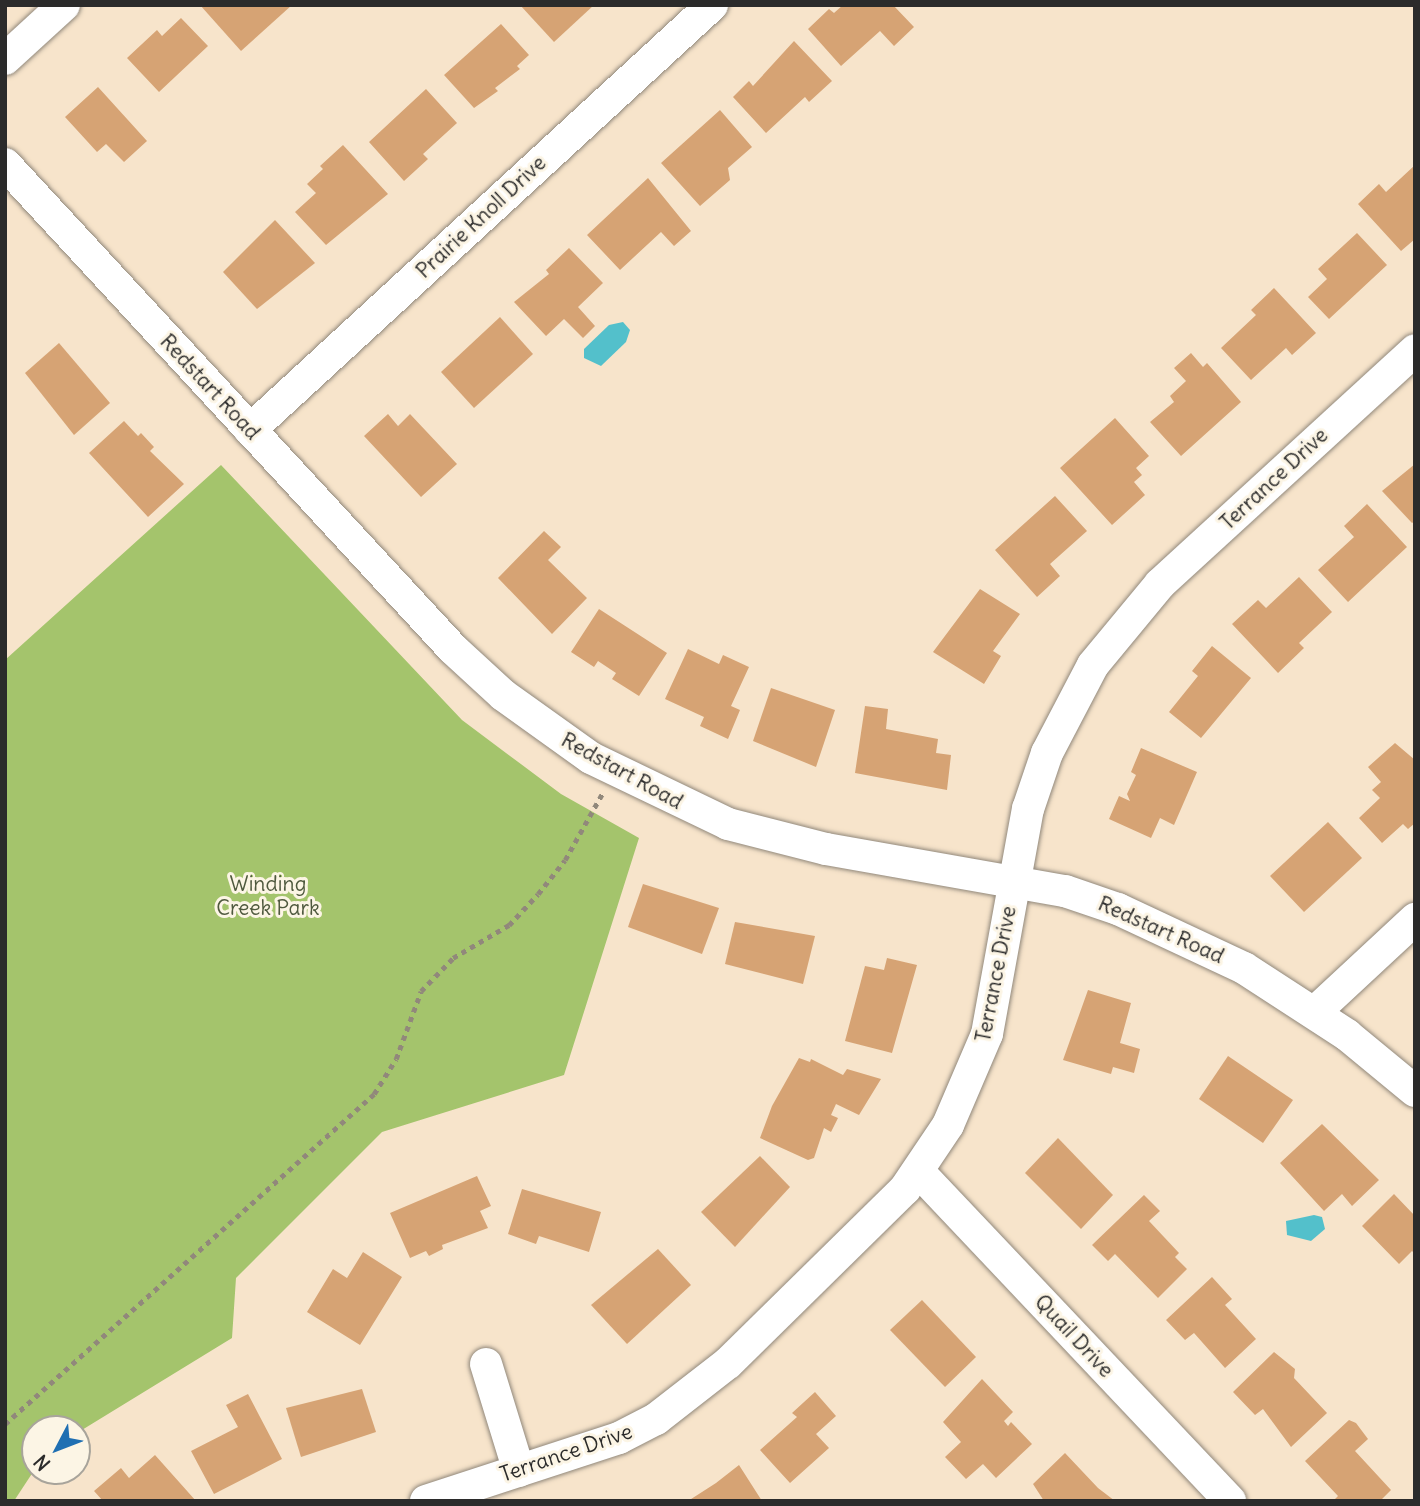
<!DOCTYPE html>
<html>
<head>
<meta charset="utf-8">
<style>
	body { margin:0 }
	#map { position:relative; width:1420px; height:1506px; overflow:hidden; background:#f7e4cb; font-family:Delius,sans-serif }
	div>[style] { position:absolute }
	[style*='--x'] { left:calc(var(--x)*1px); top:calc(var(--y)*1px); width:calc(var(--w)*1px); rotate:calc(var(--a)*1deg) }
	.green>* { inset:0; background:#a4c46c }
	.water>* { inset:0; background:#53c0cb }
	.building>* { inset:0; background:#d6a374 }
	.path>* { height:4.5px; margin-top:-2.25px; transform-origin:0; background:repeating-linear-gradient(90deg,#91887b 0 5px,transparent 0 10px) }
	.roads { filter:drop-shadow(0 0 2px #91887b) drop-shadow(0 0 2px #91887b) }
	.street>* { height:32px; margin:-16px; padding:0 16px; transform-origin:16px; border-radius:16px; background:#fff }
	span { translate:-50% -50%; white-space:nowrap; text-align:center; line-height:1.15; -webkit-text-stroke:6px #fcf5e5; paint-order:stroke }
	.street-label { font-size:21px; color:#2b2b2b }
	.park-label { font-size:21px; color:#4f593e }
	.frame { position:absolute; inset:0; border:7px solid #2b2b2b; pointer-events:none }
	.north { position:absolute; left:21px; top:1415px; width:70px; height:70px; box-sizing:border-box; background:#fcf5e5; border:2px solid #a8a49b; border-radius:50%; rotate:228deg; font-size:19px; font-weight:700; line-height:28px; text-align:center; color:#2b2b2b }
	.north::after { content:''; display:block; margin:auto; width:24px; height:32px; background:#1f6fb2; clip-path:polygon(50% 0,100% 100%,50% 72%,0 100%) }
</style>
</head>
<body>
<div id="map">
	<div class="green">
		<i style="clip-path:polygon(221px 465px,462px 720px,561px 794px,639px 838px,564px 1075px,382px 1132px,236px 1278px,232px 1338px,77px 1433px,77px 1429px,35px 1429px,35px 1469px,14px 1501px,5px 1501px,5px 660px)"></i>
	</div>
	<div class="water">
		<i style="clip-path:polygon(623px 322px,630px 330px,626px 342px,601px 366px,584px 358px,584px 349px,609px 325px)"></i>
		<i style="clip-path:polygon(1314px 1215px,1322px 1217px,1325px 1229px,1311px 1241px,1287px 1235px,1286px 1221px)"></i>
	</div>
	<div class="building">
		<i style="clip-path:polygon(200px 5px,292px 5px,241px 51px)"></i>
		<i style="clip-path:polygon(520px 5px,594px 5px,554px 42px)"></i>
		<i style="clip-path:polygon(843px 5px,893px 5px,914px 27px,894px 46px,880px 31px,841px 66px,808px 29px,829px 9px,834px 13px)"></i>
		<i style="clip-path:polygon(181px 18px,208px 46px,159px 92px,127px 58px,157px 30px,162px 36px)"></i>
		<i style="clip-path:polygon(501px 24px,529px 55px,517px 66px,520px 69px,495px 88px,498px 91px,474px 108px,444px 75px)"></i>
		<i style="clip-path:polygon(794px 41px,832px 81px,809px 102px,805px 97px,766px 133px,733px 97px,749px 81px,753px 86px)"></i>
		<i style="clip-path:polygon(98px 87px,147px 141px,124px 162px,106px 144px,97px 152px,65px 117px)"></i>
		<i style="clip-path:polygon(426px 89px,457px 123px,423px 154px,428px 159px,404px 181px,369px 142px)"></i>
		<i style="clip-path:polygon(720px 110px,752px 147px,728px 168px,730px 180px,700px 206px,661px 163px)"></i>
		<i style="clip-path:polygon(343px 145px,388px 194px,326px 245px,295px 212px,316px 193px,307px 184px,323px 169px,320px 166px)"></i>
		<i style="clip-path:polygon(1415px 165px,1415px 239px,1401px 251px,1358px 204px,1379px 184px,1386px 192px)"></i>
		<i style="clip-path:polygon(648px 178px,691px 231px,674px 246px,661px 232px,620px 270px,587px 235px)"></i>
		<i style="clip-path:polygon(275px 220px,315px 263px,257px 309px,223px 272px)"></i>
		<i style="clip-path:polygon(1357px 233px,1387px 265px,1329px 319px,1308px 297px,1327px 279px,1318px 269px)"></i>
		<i style="clip-path:polygon(569px 248px,603px 283px,578px 307px,595px 326px,583px 338px,564px 319px,546px 336px,514px 302px,549px 274px,546px 270px)"></i>
		<i style="clip-path:polygon(1274px 288px,1316px 333px,1292px 355px,1286px 348px,1251px 380px,1221px 348px,1256px 315px,1251px 310px)"></i>
		<i style="clip-path:polygon(500px 317px,533px 354px,474px 408px,441px 372px)"></i>
		<i style="clip-path:polygon(59px 343px,110px 403px,74px 435px,25px 373px)"></i>
		<i style="clip-path:polygon(1191px 353px,1203px 367px,1207px 363px,1241px 402px,1181px 456px,1150px 422px,1174px 402px,1170px 396px,1186px 381px,1174px 368px)"></i>
		<i style="clip-path:polygon(388px 414px,398px 426px,410px 414px,457px 464px,421px 497px,364px 436px)"></i>
		<i style="clip-path:polygon(1115px 418px,1149px 456px,1136px 468px,1142px 475px,1134px 482px,1145px 495px,1112px 525px,1060px 468px)"></i>
		<i style="clip-path:polygon(124px 421px,138px 436px,141px 433px,154px 447px,150px 451px,184px 484px,148px 517px,89px 453px)"></i>
		<i style="clip-path:polygon(1415px 464px,1415px 521px,1412px 523px,1382px 491px)"></i>
		<i style="clip-path:polygon(1055px 496px,1087px 531px,1050px 564px,1060px 576px,1037px 597px,995px 550px)"></i>
		<i style="clip-path:polygon(1367px 504px,1407px 547px,1348px 602px,1318px 570px,1354px 537px,1344px 526px)"></i>
		<i style="clip-path:polygon(544px 531px,561px 547px,548px 560px,587px 598px,552px 634px,498px 578px)"></i>
		<i style="clip-path:polygon(1299px 577px,1332px 612px,1299px 643px,1304px 648px,1278px 673px,1232px 624px,1258px 600px,1266px 608px)"></i>
		<i style="clip-path:polygon(980px 589px,1020px 614px,993px 651px,1001px 656px,984px 684px,933px 652px)"></i>
		<i style="clip-path:polygon(599px 609px,667px 653px,639px 696px,612px 679px,616px 673px,598px 661px,594px 667px,571px 652px)"></i>
		<i style="clip-path:polygon(1212px 646px,1251px 678px,1201px 738px,1169px 712px,1198px 676px,1192px 671px)"></i>
		<i style="clip-path:polygon(688px 649px,719px 664px,723px 655px,749px 667px,731px 706px,740px 710px,728px 739px,700px 726px,704px 717px,665px 699px)"></i>
		<i style="clip-path:polygon(771px 688px,835px 710px,816px 767px,753px 741px)"></i>
		<i style="clip-path:polygon(865px 706px,888px 709px,886px 729px,938px 739px,936px 753px,951px 755px,947px 790px,855px 773px)"></i>
		<i style="clip-path:polygon(1395px 743px,1415px 760px,1415px 823px,1408px 829px,1403px 824px,1382px 843px,1359px 818px,1380px 798px,1372px 790px,1381px 782px,1368px 767px)"></i>
		<i style="clip-path:polygon(1141px 748px,1197px 772px,1174px 825px,1160px 818px,1151px 838px,1109px 819px,1119px 796px,1130px 801px,1127px 794px,1136px 775px,1131px 772px)"></i>
		<i style="clip-path:polygon(1328px 822px,1362px 858px,1304px 912px,1270px 876px)"></i>
		<i style="clip-path:polygon(643px 884px,719px 908px,702px 954px,628px 927px)"></i>
		<i style="clip-path:polygon(735px 922px,815px 936px,803px 984px,725px 964px)"></i>
		<i style="clip-path:polygon(887px 958px,917px 965px,892px 1053px,845px 1041px,865px 966px,884px 970px)"></i>
		<i style="clip-path:polygon(1088px 990px,1131px 1003px,1120px 1043px,1140px 1049px,1134px 1073px,1113px 1067px,1111px 1074px,1063px 1060px)"></i>
		<i style="clip-path:polygon(1228px 1056px,1293px 1100px,1263px 1143px,1199px 1099px)"></i>
		<i style="clip-path:polygon(799px 1058px,810px 1062px,811px 1059px,843px 1075px,847px 1069px,881px 1079px,859px 1115px,836px 1104px,831px 1115px,838px 1118px,831px 1132px,824px 1128px,814px 1158px,808px 1160px,760px 1138px,772px 1106px)"></i>
		<i style="clip-path:polygon(1322px 1124px,1379px 1180px,1352px 1206px,1342px 1194px,1324px 1211px,1280px 1163px)"></i>
		<i style="clip-path:polygon(1058px 1138px,1113px 1195px,1081px 1229px,1025px 1173px)"></i>
		<i style="clip-path:polygon(760px 1156px,790px 1187px,735px 1247px,701px 1212px)"></i>
		<i style="clip-path:polygon(477px 1176px,491px 1206px,480px 1211px,488px 1228px,442px 1245px,443px 1249px,429px 1256px,426px 1251px,410px 1258px,390px 1213px)"></i>
		<i style="clip-path:polygon(522px 1189px,601px 1212px,589px 1252px,539px 1236px,536px 1244px,508px 1234px)"></i>
		<i style="clip-path:polygon(1394px 1194px,1415px 1216px,1415px 1254px,1412px 1251px,1399px 1264px,1362px 1226px)"></i>
		<i style="clip-path:polygon(1144px 1195px,1160px 1211px,1149px 1221px,1179px 1253px,1175px 1257px,1187px 1269px,1158px 1298px,1115px 1254px,1108px 1261px,1092px 1245px)"></i>
		<i style="clip-path:polygon(658px 1249px,691px 1285px,627px 1344px,591px 1305px)"></i>
		<i style="clip-path:polygon(363px 1252px,402px 1277px,360px 1345px,307px 1312px,333px 1269px,347px 1278px)"></i>
		<i style="clip-path:polygon(1212px 1277px,1232px 1299px,1225px 1305px,1256px 1339px,1225px 1368px,1194px 1333px,1185px 1340px,1166px 1320px)"></i>
		<i style="clip-path:polygon(922px 1300px,976px 1357px,945px 1387px,890px 1330px)"></i>
		<i style="clip-path:polygon(1274px 1352px,1295px 1369px,1294px 1378px,1327px 1413px,1291px 1447px,1263px 1409px,1255px 1415px,1233px 1392px)"></i>
		<i style="clip-path:polygon(982px 1379px,1013px 1412px,1004px 1421px,1008px 1426px,1011px 1422px,1032px 1444px,996px 1478px,983px 1464px,966px 1479px,945px 1457px,961px 1442px,943px 1422px)"></i>
		<i style="clip-path:polygon(362px 1389px,376px 1432px,301px 1457px,286px 1408px)"></i>
		<i style="clip-path:polygon(815px 1392px,836px 1416px,816px 1434px,829px 1448px,790px 1483px,760px 1450px,797px 1417px,792px 1413px)"></i>
		<i style="clip-path:polygon(248px 1394px,282px 1459px,214px 1494px,191px 1451px,238px 1427px,226px 1405px)"></i>
		<i style="clip-path:polygon(1349px 1420px,1356px 1423px,1368px 1439px,1355px 1451px,1391px 1490px,1380px 1501px,1333px 1501px,1338px 1496px,1305px 1461px)"></i>
		<i style="clip-path:polygon(1065px 1453px,1098px 1488px,1115px 1501px,1044px 1501px,1033px 1484px)"></i>
		<i style="clip-path:polygon(155px 1455px,196px 1501px,103px 1501px,94px 1491px,121px 1468px,129px 1478px)"></i>
		<i style="clip-path:polygon(739px 1465px,762px 1501px,688px 1501px,716px 1483px)"></i>
	</div>
	<div class="path">
		<i style="--x:5;--y:1424;--w:495;--a:-41.8"></i>
		<i style="--x:374;--y:1094;--w:41;--a:-57.8"></i>
		<i style="--x:396;--y:1059;--w:72;--a:-69.8"></i>
		<i style="--x:421;--y:991;--w:46;--a:-45.9"></i>
		<i style="--x:453;--y:958;--w:65;--a:-30.5"></i>
		<i style="--x:509;--y:925;--w:42;--a:-46.9"></i>
		<i style="--x:538;--y:894;--w:43;--a:-51.5"></i>
		<i style="--x:565;--y:860;--w:76;--a:-60.7"></i>
	</div>
	<div class="roads">
		<div class="street">
			<i style="--x:5;--y:59;--w:80;--a:-42.5"></i>
			<i style="--x:5;--y:164;--w:660;--a:47.27"></i>
			<i style="--x:453;--y:649;--w:68;--a:42.6"></i>
			<i style="--x:503;--y:695;--w:108;--a:35.6"></i>
			<i style="--x:591;--y:758;--w:152;--a:25.7"></i>
			<i style="--x:728;--y:824;--w:101;--a:14.3"></i>
			<i style="--x:826;--y:849;--w:243;--a:10"></i>
			<i style="--x:1065;--y:891;--w:56;--a:18.8"></i>
			<i style="--x:1118;--y:909;--w:139;--a:25.1"></i>
			<i style="--x:1244;--y:968;--w:123;--a:33"></i>
			<i style="--x:1347;--y:1035;--w:88;--a:39.5"></i>
			<i style="--x:250;--y:430;--w:628;--a:-42.61"></i>
			<i style="--x:1315;--y:1012;--w:137;--a:-42.9"></i>
			<i style="--x:919;--y:1172;--w:453;--a:46.6"></i>
			<i style="--x:486;--y:1364;--w:112;--a:72.9"></i>
			<i style="--x:426;--y:1501;--w:203;--a:-18.1"></i>
			<i style="--x:619;--y:1438;--w:42;--a:-27.2"></i>
			<i style="--x:656;--y:1419;--w:91;--a:-37.9"></i>
			<i style="--x:728;--y:1363;--w:248;--a:-44.5"></i>
			<i style="--x:905;--y:1189;--w:77;--a:-56.1"></i>
			<i style="--x:948;--y:1125;--w:99;--a:-66.8"></i>
			<i style="--x:987;--y:1034;--w:229;--a:-79.7"></i>
			<i style="--x:1028;--y:809;--w:59;--a:-71.3"></i>
			<i style="--x:1047;--y:753;--w:99;--a:-62.4"></i>
			<i style="--x:1093;--y:665;--w:105;--a:-50.4"></i>
			<i style="--x:1160;--y:584;--w:346;--a:-42.5"></i>
		</div>
	</div>
	<div class="street-label">
		<span style="left:481px;top:217px;rotate:-43deg">Prairie Knoll Drive</span>
		<span style="left:210px;top:387px;rotate:47deg">Redstart Road</span>
		<span style="left:1274px;top:479px;rotate:-43deg">Terrance Drive</span>
		<span style="left:622px;top:771px;rotate:29deg">Redstart Road</span>
		<span style="left:1161px;top:930px;rotate:24deg">Redstart Road</span>
		<span style="left:996px;top:974px;rotate:-79deg">Terrance Drive</span>
		<span style="left:1074px;top:1336px;rotate:47deg">Quail Drive</span>
		<span style="left:566px;top:1453px;rotate:-19deg">Terrance Drive</span>
	</div>
	<div class="park-label">
		<span style="left:268px;top:896px">Winding<br>Creek Park</span>
	</div>
	<div class="frame"></div>
	<div class="north">N</div>
</div>
</body>
</html>
